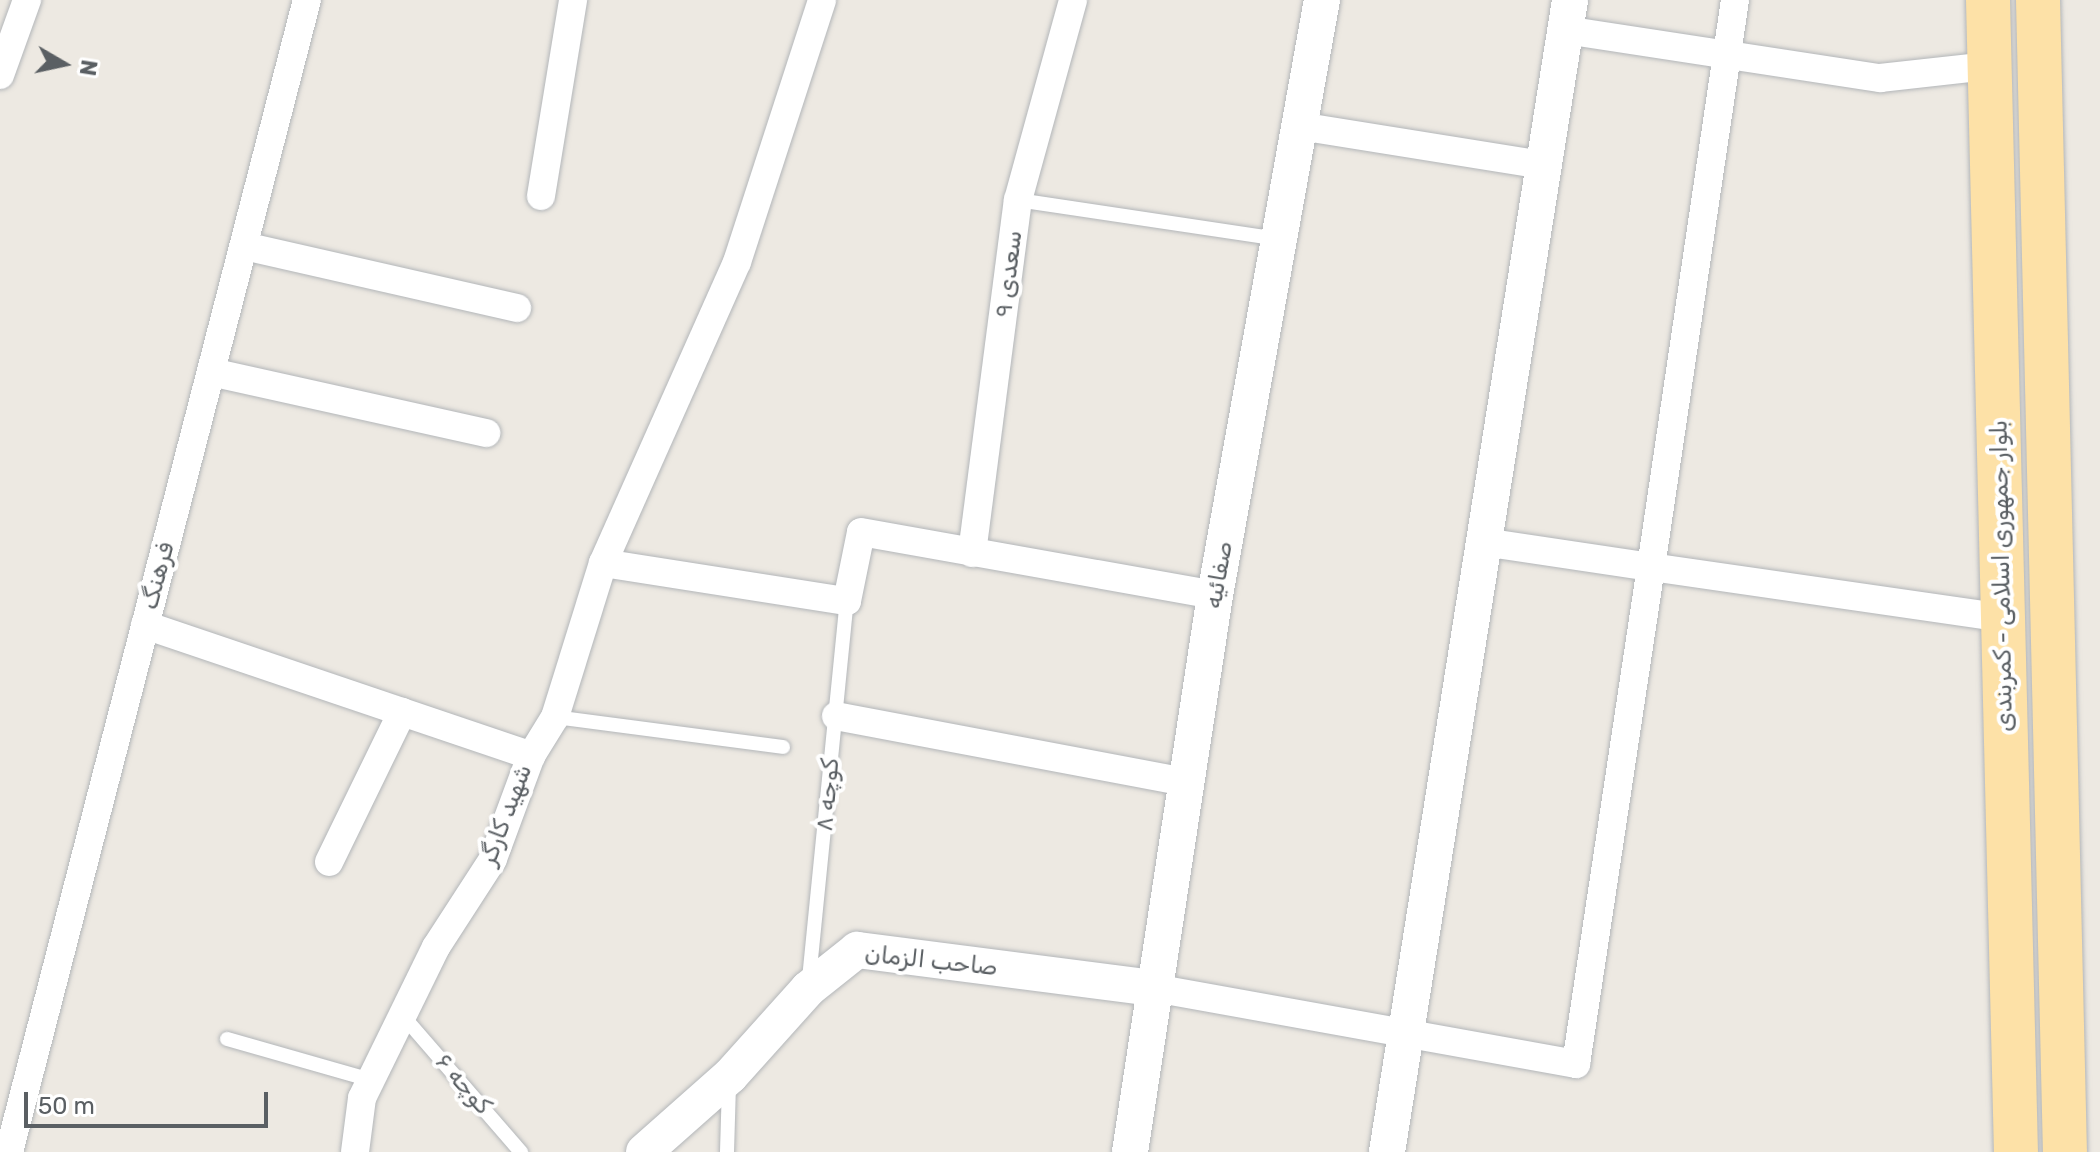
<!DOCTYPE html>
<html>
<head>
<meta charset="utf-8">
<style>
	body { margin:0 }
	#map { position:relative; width:2100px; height:1152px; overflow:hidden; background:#ede9e2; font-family:Rubik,"Noto Sans Arabic",sans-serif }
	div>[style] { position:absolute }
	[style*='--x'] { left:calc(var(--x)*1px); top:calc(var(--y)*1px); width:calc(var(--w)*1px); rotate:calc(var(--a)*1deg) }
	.roads { filter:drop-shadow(0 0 2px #b3b6b9) drop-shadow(0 0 2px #b3b6b9) }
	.service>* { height:14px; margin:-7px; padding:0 7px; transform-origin:7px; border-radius:7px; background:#fff }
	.minor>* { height:28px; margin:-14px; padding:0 14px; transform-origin:14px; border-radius:14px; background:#fff }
	.tertiary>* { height:36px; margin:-18px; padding:0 18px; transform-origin:18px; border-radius:18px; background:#fff }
	.primary>* { height:44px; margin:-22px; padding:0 22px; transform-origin:22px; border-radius:22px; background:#fde1a7 }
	span { translate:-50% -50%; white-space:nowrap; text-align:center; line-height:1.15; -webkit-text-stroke:8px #fff; paint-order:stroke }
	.street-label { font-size:24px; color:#5a5f63 }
	.north { position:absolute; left:24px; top:24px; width:80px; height:80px; -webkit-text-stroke:6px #fff; paint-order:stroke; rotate:99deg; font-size:22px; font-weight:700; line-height:32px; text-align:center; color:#5a5f63 }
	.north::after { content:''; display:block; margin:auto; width:28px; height:36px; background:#5a5f63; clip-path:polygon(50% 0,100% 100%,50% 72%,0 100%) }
	.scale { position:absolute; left:24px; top:1092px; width:244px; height:36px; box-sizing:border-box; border:4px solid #5a5f63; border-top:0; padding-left:10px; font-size:24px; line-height:28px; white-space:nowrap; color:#5a5f63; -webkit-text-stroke:6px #fff; paint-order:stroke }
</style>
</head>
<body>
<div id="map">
	<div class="roads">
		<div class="service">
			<i style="--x:1018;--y:200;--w:264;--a:8.5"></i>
			<i style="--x:555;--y:717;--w:230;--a:7.5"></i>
			<i style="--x:809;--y:979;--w:380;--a:-84.3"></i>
			<i style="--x:404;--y:1017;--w:179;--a:49.1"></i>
			<i style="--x:227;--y:1039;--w:150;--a:15.9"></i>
			<i style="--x:727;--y:1152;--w:68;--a:-88.3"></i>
		</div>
		<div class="minor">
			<i style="--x:1565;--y:30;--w:319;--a:8.7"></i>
			<i style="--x:1880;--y:78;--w:110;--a:-6.3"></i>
			<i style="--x:0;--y:75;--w:80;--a:-70.2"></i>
			<i style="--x:1299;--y:126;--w:247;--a:9.1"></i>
			<i style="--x:541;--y:196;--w:199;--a:-80.7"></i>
			<i style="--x:244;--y:246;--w:280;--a:12.8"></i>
			<i style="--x:211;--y:372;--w:282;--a:12.5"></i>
			<i style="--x:1483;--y:542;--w:170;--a:8.5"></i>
			<i style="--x:1651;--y:567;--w:573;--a:-81.57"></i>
			<i style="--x:972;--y:553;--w:356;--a:-82.6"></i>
			<i style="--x:1018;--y:200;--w:207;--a:-74.6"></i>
			<i style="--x:603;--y:563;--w:329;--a:-66"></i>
			<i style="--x:737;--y:262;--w:275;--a:-72"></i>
			<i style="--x:145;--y:625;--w:408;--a:18.7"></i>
			<i style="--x:531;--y:756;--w:110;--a:110.3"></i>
			<i style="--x:493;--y:859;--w:105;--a:122.9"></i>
			<i style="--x:436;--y:947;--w:168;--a:116.1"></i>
			<i style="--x:362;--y:1098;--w:54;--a:97.4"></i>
			<i style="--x:836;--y:716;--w:355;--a:10.7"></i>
			<i style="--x:531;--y:756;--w:46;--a:-58.4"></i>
			<i style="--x:555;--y:717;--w:161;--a:-72.7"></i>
			<i style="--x:603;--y:563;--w:247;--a:8.9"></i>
			<i style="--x:847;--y:601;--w:70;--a:-78.5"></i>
			<i style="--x:861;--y:532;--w:360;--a:10.1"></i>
			<i style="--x:329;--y:862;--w:167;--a:-64"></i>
			<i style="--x:1154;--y:988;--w:429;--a:10.2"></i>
			<i style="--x:1576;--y:1064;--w:503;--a:-81.42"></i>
			<i style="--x:1651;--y:567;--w:356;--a:8.2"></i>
			<i style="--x:9;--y:1152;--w:1190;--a:-75.5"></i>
		</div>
		<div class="tertiary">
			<i style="--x:644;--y:1152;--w:115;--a:-41.5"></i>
			<i style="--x:730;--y:1076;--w:117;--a:-48.1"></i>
			<i style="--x:808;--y:989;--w:63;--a:-38.5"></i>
			<i style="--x:857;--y:950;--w:299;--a:7.3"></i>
			<i style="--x:1130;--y:1152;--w:563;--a:-81.32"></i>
			<i style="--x:1215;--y:595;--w:605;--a:-79.81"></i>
			<i style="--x:1387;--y:1152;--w:1166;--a:-80.97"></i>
		</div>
		<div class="primary">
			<i style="--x:1988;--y:0;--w:1152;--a:88.61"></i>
			<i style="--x:2038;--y:0;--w:1152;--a:88.66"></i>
		</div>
	</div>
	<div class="street-label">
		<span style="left:1009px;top:274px;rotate:-83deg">سعدی ۹</span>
		<span style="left:1219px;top:575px;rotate:-80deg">صفائیه</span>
		<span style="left:158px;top:576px;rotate:-75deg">فرهنگ</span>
		<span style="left:2002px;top:576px;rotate:-91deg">بلوار جمهوری اسلامی - کمربندی</span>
		<span style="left:828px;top:795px;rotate:-85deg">کوچه ۸</span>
		<span style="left:506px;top:815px;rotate:-69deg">شهید کارگر</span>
		<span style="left:931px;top:961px;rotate:6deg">صاحب الزمان</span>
		<span style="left:463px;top:1084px;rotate:49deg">کوچه ۶</span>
	</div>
	<div class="north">N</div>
	<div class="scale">50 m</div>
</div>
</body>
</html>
